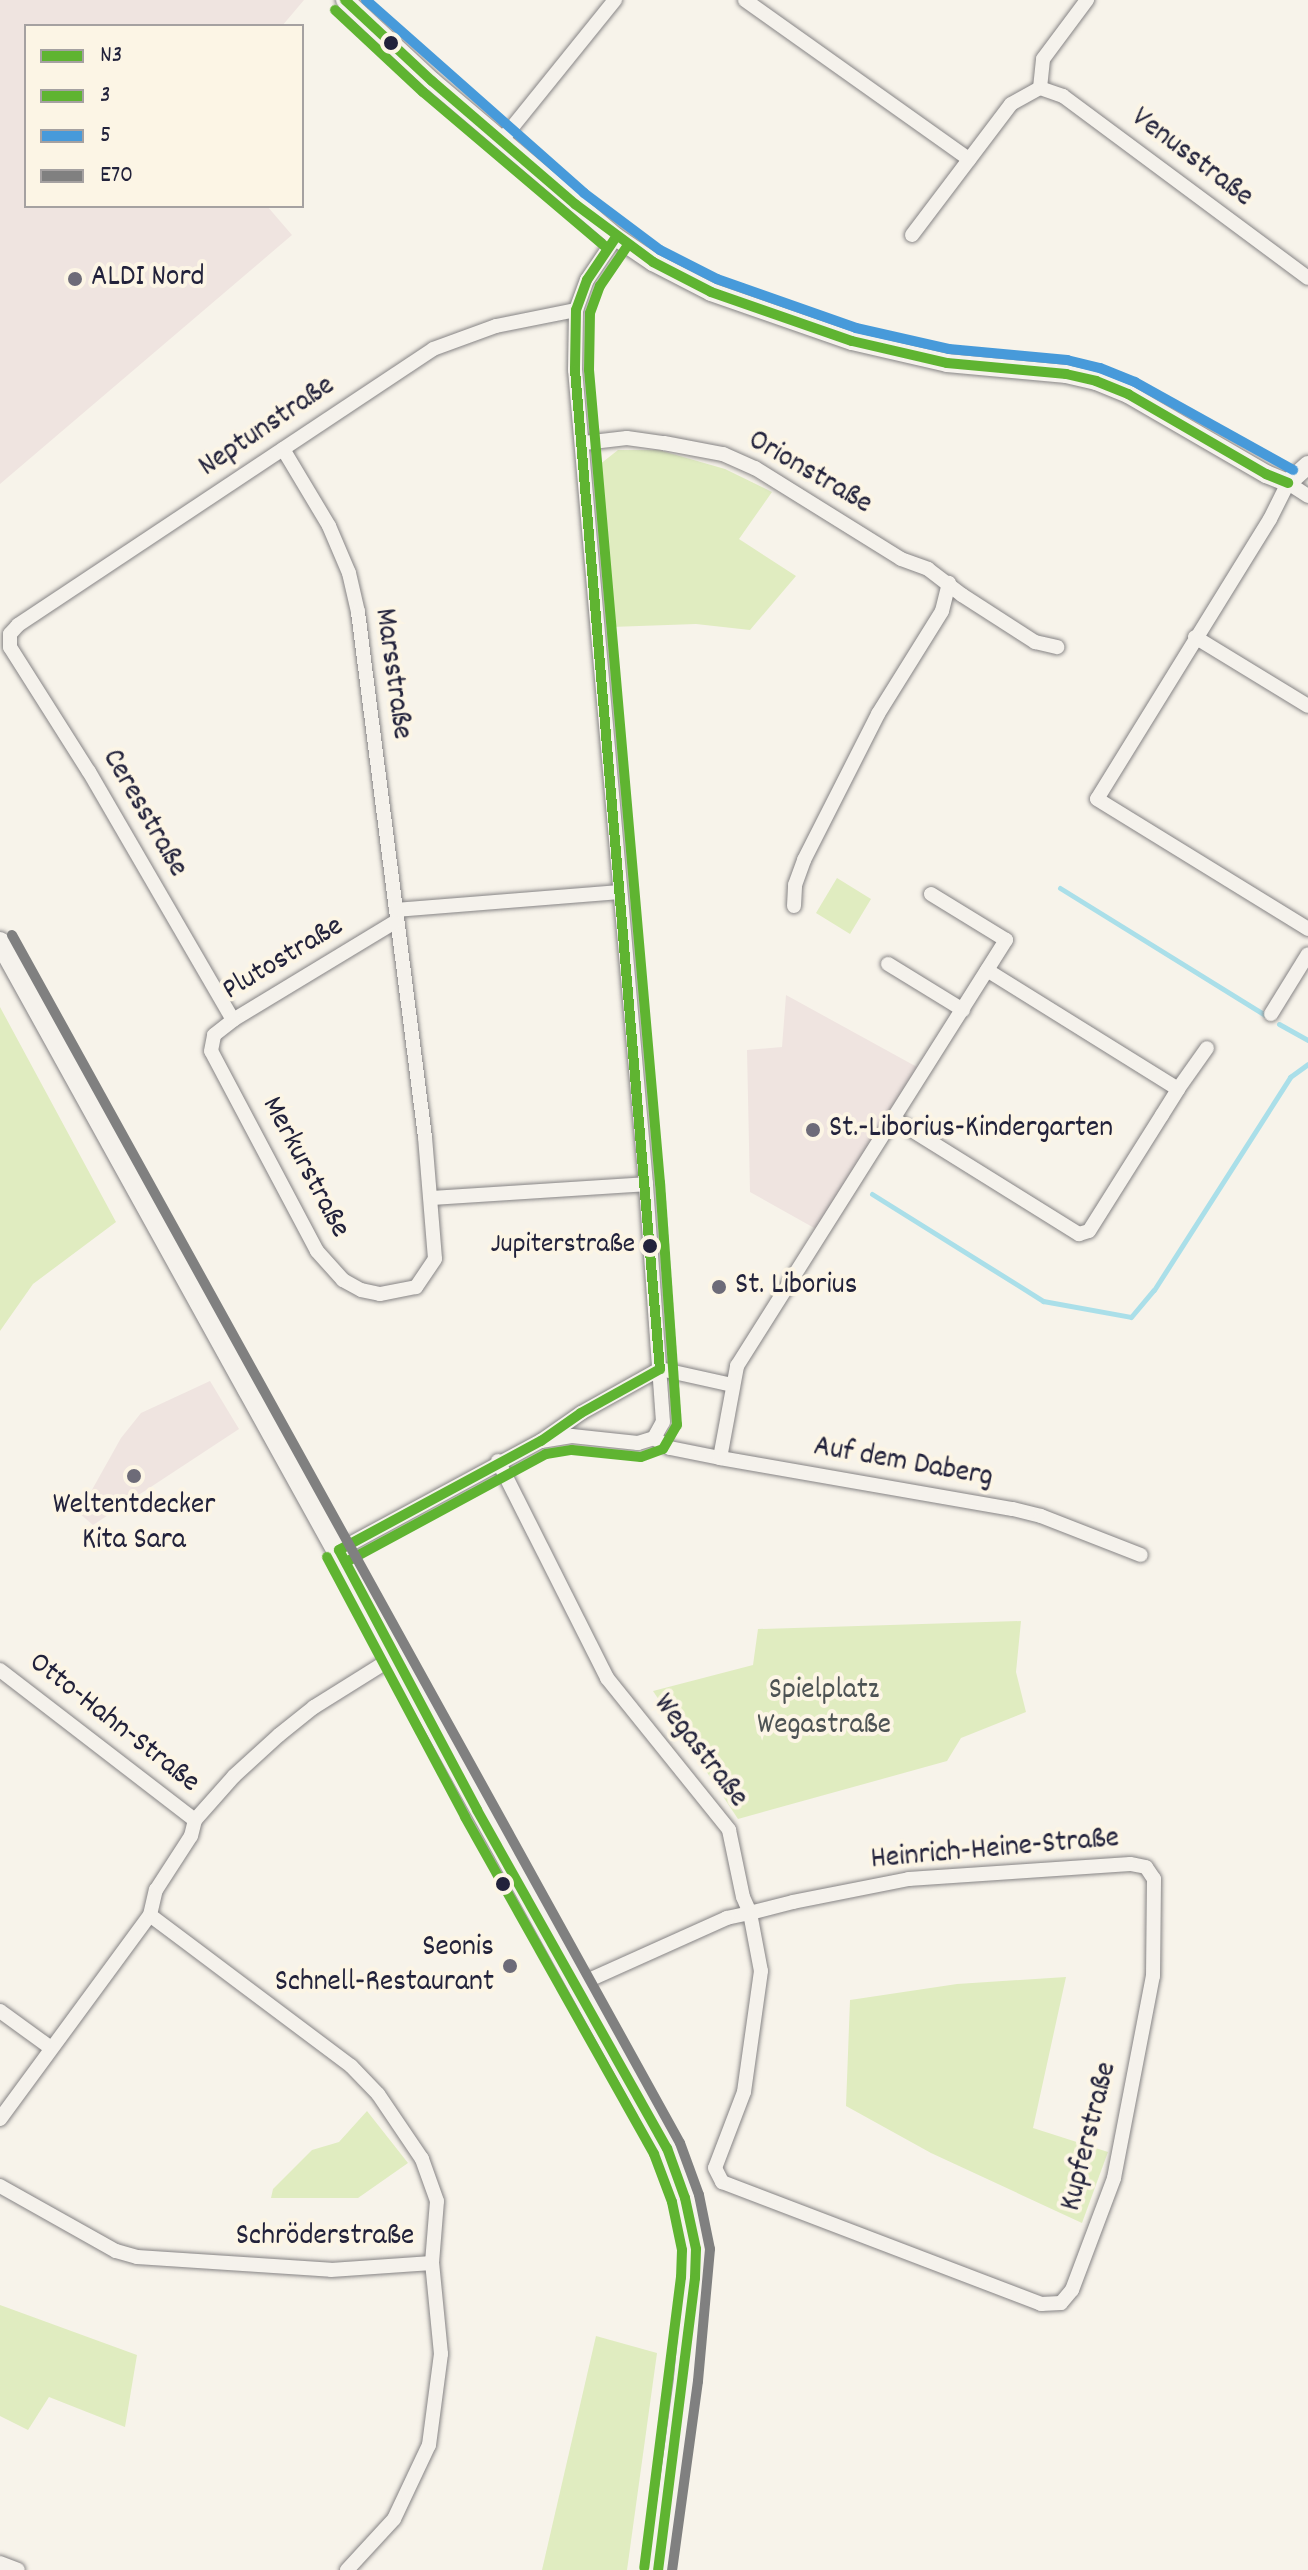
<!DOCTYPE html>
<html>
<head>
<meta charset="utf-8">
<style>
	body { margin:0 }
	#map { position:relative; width:1308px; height:2570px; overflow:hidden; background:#f7f3ea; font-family:Dekko,sans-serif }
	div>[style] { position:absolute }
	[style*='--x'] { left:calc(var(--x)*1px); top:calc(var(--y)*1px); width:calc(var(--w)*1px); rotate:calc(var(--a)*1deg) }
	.built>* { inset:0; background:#efe4e0 }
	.green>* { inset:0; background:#e0ecc0 }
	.stream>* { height:5px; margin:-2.5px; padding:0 2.5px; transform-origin:2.5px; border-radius:2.5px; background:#aadfe9 }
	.roads { filter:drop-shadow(0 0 2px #868485) drop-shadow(0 0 2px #868485) }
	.minor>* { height:14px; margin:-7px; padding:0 7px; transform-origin:7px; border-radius:7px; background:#f5f2ec }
	.tertiary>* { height:18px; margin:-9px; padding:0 9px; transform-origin:9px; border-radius:9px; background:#f5f2ec }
	.secondary>* { height:20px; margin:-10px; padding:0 10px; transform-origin:10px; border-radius:10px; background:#f5f2ec }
	.bus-1>* { height:10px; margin:-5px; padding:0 5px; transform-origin:5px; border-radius:5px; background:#5fb431 }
	.bus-2>* { height:10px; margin:-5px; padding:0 5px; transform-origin:5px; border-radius:5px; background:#5fb431 }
	.bus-3>* { height:10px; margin:-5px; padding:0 5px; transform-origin:5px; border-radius:5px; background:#479ada }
	.bus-4>* { height:10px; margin:-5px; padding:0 5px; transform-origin:5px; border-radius:5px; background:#808080 }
	.dots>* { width:22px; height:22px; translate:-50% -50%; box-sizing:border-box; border:4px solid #fcf5e5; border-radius:50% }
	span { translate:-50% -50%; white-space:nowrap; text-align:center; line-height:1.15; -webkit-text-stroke:8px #fcf5e5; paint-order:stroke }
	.bus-label { font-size:28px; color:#22223b }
	.right { translate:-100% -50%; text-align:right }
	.street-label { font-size:30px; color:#22223b }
	.poi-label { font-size:30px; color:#22223b }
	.left { translate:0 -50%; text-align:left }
	.park-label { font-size:30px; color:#4d5354 }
	.legend { position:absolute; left:24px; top:24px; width:280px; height:184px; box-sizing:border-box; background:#fcf5e5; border:2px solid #a5a1a1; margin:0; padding:10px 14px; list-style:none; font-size:24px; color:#22223b }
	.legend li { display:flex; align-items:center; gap:16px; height:40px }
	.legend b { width:40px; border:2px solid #a5a1a1 }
</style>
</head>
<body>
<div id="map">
	<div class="built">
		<i style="clip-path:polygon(0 0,304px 0,282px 26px,26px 26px,26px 206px,267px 206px,292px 235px,0 484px)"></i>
		<i style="clip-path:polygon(786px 995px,917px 1067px,816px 1229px,750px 1192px,747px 1050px,782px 1047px)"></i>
		<i style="clip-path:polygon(210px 1381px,239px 1429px,93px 1525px,79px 1513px,121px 1438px,141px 1413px)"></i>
	</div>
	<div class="green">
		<i style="clip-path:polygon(618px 450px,659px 450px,725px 469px,772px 492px,739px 539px,796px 576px,750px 630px,696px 624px,611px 627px,599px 465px)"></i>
		<i style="clip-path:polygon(837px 878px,871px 899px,850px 934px,816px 913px)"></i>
		<i style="clip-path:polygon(0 1007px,116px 1222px,33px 1284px,0 1331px)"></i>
		<i style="clip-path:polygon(1021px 1621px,1016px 1672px,1026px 1712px,961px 1738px,947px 1761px,738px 1819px,653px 1691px,753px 1665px,758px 1629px)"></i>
		<i style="clip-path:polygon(1066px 1977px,1033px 2128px,1108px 2152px,1082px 2223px,931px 2153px,846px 2106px,850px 2000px,957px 1984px)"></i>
		<i style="clip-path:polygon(367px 2111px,408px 2163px,358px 2198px,271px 2198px,273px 2189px,312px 2150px,339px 2142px)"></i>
		<i style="clip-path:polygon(0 2305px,137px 2355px,125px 2427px,49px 2397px,28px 2430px,0 2416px)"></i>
		<i style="clip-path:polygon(596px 2336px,657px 2353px,627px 2570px,542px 2570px)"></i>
	</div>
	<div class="stream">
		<i style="--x:1060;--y:888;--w:241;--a:31.8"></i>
		<i style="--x:1279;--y:1024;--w:33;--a:29"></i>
		<i style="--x:872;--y:1194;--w:202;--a:32"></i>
		<i style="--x:1043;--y:1301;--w:89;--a:10.3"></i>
		<i style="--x:1131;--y:1317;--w:35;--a:-50"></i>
		<i style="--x:1154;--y:1290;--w:253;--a:-57.4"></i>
		<i style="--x:1290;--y:1077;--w:22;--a:-36"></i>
	</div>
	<div class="roads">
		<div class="minor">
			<i style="--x:745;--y:0;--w:275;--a:35.4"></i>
			<i style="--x:1040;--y:88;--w:24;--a:19"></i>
			<i style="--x:1063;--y:96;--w:305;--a:36.6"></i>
			<i style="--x:502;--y:140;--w:180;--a:-51.1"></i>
			<i style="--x:912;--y:235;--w:164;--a:-52.9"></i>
			<i style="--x:1011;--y:104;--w:33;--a:-29"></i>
			<i style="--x:1040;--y:88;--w:29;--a:-84"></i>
			<i style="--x:1043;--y:59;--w:74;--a:-53.3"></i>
			<i style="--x:584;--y:443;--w:43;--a:-6.6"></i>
			<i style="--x:627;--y:438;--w:37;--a:8"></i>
			<i style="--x:664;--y:443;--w:60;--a:10.6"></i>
			<i style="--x:723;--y:454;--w:35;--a:24"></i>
			<i style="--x:755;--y:468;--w:172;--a:31.9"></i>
			<i style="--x:901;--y:559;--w:29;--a:20"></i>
			<i style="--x:928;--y:569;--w:43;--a:37.4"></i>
			<i style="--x:962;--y:595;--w:87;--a:32.8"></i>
			<i style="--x:1035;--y:642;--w:23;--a:13"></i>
			<i style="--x:283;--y:449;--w:90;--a:59.1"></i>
			<i style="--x:329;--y:526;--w:51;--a:66.9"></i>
			<i style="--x:349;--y:573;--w:40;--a:77"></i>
			<i style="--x:358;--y:612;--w:529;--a:82.73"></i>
			<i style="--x:425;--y:1137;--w:122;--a:85.3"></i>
			<i style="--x:435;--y:1259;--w:34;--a:124"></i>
			<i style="--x:416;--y:1287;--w:37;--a:169"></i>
			<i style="--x:380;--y:1294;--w:19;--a:-168"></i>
			<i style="--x:361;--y:1290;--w:21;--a:-151"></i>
			<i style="--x:343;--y:1280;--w:39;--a:-132"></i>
			<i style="--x:317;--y:1251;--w:226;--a:-117.9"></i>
			<i style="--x:211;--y:1051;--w:16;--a:-79"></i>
			<i style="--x:214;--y:1035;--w:24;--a:-38"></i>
			<i style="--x:233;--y:1020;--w:189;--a:-31.2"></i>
			<i style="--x:1308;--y:496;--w:24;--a:-147"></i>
			<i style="--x:1288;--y:483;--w:40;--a:116.6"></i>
			<i style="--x:1270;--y:519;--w:329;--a:121.7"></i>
			<i style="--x:1097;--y:799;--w:248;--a:31.6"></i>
			<i style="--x:1195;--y:637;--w:132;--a:31.4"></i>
			<i style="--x:794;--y:906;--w:21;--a:-87"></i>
			<i style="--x:795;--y:885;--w:27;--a:-70"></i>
			<i style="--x:804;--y:860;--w:164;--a:-63.1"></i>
			<i style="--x:878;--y:714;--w:121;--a:-58.1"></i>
			<i style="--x:942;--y:611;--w:29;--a:-76"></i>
			<i style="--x:396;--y:910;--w:224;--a:-4.6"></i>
			<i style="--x:888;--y:964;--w:88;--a:31.5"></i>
			<i style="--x:1271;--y:1014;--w:70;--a:-58.3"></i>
			<i style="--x:233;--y:1020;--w:287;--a:-120.1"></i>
			<i style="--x:89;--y:772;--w:148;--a:-122.3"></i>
			<i style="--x:10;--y:647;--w:13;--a:-90"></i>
			<i style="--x:10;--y:634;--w:12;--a:-48"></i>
			<i style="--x:18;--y:625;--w:498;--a:-33.6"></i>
			<i style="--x:433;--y:349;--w:67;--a:-20.1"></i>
			<i style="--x:496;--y:326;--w:82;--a:-11.3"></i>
			<i style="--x:1178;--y:1089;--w:50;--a:-54.7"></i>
			<i style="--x:894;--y:1119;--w:218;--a:31.9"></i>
			<i style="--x:1079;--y:1234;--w:10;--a:-17"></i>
			<i style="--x:1089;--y:1231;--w:137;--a:-57.8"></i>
			<i style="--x:1162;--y:1115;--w:31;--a:-58"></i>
			<i style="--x:1178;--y:1089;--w:225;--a:-148.1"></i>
			<i style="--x:431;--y:1198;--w:215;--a:-3.7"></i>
			<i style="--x:654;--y:1438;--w:19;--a:32"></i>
			<i style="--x:670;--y:1448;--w:51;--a:11.3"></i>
			<i style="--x:720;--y:1458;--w:297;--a:9.9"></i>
			<i style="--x:1013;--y:1509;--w:29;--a:14"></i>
			<i style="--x:1041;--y:1516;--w:107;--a:21.3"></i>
			<i style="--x:541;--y:1441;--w:31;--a:-9"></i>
			<i style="--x:572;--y:1436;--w:66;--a:6.1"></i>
			<i style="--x:638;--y:1443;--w:17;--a:-17"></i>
			<i style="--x:654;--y:1438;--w:18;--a:-61"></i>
			<i style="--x:663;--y:1422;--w:239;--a:-94.1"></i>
			<i style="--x:646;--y:1184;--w:817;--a:-94.98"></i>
			<i style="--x:575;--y:370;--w:60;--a:-89"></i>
			<i style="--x:576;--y:310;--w:32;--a:-70"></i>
			<i style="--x:587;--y:280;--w:52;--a:-56"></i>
			<i style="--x:720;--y:1458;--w:94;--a:-79.5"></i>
			<i style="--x:737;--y:1366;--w:504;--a:-57.73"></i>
			<i style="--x:1006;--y:940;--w:88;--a:-148.5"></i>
			<i style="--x:498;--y:1461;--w:243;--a:63.3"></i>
			<i style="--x:607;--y:1678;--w:195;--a:51.2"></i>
			<i style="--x:729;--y:1830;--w:68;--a:78.2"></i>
			<i style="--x:743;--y:1897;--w:17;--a:66"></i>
			<i style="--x:750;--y:1913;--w:59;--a:79.3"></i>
			<i style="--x:761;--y:1971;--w:122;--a:98"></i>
			<i style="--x:744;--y:2092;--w:81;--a:110.9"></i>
			<i style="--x:715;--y:2168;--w:16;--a:63"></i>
			<i style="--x:722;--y:2182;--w:342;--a:20.9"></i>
			<i style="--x:1041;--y:2304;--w:20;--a:-3"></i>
			<i style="--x:1061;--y:2303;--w:17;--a:-50"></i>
			<i style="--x:1072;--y:2290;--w:120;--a:-69.4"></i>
			<i style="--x:1114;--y:2178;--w:206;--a:-79.1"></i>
			<i style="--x:1153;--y:1976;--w:97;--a:-89.4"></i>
			<i style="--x:1154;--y:1879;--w:14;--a:-124"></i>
			<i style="--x:1146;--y:1867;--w:16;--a:-169"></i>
			<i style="--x:1130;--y:1864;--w:222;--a:176.1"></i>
			<i style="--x:909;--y:1879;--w:118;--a:168.8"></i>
			<i style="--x:793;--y:1902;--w:44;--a:165.7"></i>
			<i style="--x:750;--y:1913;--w:24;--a:168"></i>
			<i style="--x:727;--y:1918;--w:163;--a:155.8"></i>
			<i style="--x:339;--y:1550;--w:230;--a:-28.4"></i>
			<i style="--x:541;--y:1441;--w:49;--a:-35"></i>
			<i style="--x:581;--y:1413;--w:90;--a:-29.1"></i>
			<i style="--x:660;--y:1369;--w:74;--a:12.5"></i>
			<i style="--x:0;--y:1670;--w:246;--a:37.6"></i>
			<i style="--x:0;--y:2011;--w:63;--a:36"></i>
			<i style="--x:0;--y:2119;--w:253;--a:-53.7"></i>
			<i style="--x:150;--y:1915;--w:26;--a:-77"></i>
			<i style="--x:156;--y:1890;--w:64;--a:-57.1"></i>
			<i style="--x:191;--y:1836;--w:16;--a:-76"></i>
			<i style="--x:195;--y:1820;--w:59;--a:-48.4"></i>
			<i style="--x:234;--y:1776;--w:61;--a:-42.3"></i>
			<i style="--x:279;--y:1735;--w:45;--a:-38.7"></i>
			<i style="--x:314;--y:1707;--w:94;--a:-32"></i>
			<i style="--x:0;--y:2186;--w:133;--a:29.3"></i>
			<i style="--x:116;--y:2251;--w:22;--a:16"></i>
			<i style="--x:137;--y:2257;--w:194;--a:3.8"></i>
			<i style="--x:331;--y:2270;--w:101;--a:-4"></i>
			<i style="--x:432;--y:2263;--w:62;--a:-85.4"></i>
			<i style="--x:437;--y:2201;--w:45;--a:-109.7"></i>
			<i style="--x:422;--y:2159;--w:78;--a:-124.1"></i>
			<i style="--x:378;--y:2094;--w:39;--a:-134"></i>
			<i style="--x:351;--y:2066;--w:251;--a:-143.1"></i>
			<i style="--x:0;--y:2563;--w:19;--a:21"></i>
			<i style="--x:347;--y:2570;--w:69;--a:-47.3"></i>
			<i style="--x:394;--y:2519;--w:82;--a:-64.7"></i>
			<i style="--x:429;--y:2445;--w:92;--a:-82.5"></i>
			<i style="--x:441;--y:2354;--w:91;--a:-95.6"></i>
		</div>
		<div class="tertiary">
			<i style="--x:345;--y:0;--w:119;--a:43"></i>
			<i style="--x:432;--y:81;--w:241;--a:40.3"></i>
			<i style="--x:616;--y:237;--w:45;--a:34"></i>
			<i style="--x:653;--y:262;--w:65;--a:27.3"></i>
			<i style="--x:711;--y:292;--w:149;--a:19.2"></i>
			<i style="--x:852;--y:341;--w:98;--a:13"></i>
			<i style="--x:947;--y:363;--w:120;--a:5.3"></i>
			<i style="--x:1066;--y:374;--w:31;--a:13"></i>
			<i style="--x:1096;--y:381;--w:35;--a:22"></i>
			<i style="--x:1128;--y:394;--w:160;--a:30.1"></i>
			<i style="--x:1266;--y:474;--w:24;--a:22"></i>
			<i style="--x:1288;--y:483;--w:27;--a:-42"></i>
		</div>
		<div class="secondary">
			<i style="--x:0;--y:942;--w:1378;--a:61.05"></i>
			<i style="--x:667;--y:2148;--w:53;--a:70.2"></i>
			<i style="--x:685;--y:2198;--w:52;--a:77.8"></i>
			<i style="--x:696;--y:2249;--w:131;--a:95.3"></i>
			<i style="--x:684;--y:2379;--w:193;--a:97.8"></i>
		</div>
	</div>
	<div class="bus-1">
		<i style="--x:345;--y:0;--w:119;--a:43"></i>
		<i style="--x:432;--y:81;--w:189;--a:40.7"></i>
		<i style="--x:575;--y:204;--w:97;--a:36.6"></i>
		<i style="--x:653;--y:262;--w:65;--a:27.3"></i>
		<i style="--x:711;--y:292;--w:149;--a:19.2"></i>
		<i style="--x:852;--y:341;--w:98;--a:13"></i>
		<i style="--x:947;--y:363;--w:120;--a:5.3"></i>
		<i style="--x:1066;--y:374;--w:31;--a:13"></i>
		<i style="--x:1096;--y:381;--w:35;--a:22"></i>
		<i style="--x:1128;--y:394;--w:160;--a:30.1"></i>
		<i style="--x:1266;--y:474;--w:24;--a:22"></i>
		<i style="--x:616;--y:237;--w:52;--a:124"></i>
		<i style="--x:587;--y:280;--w:32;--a:110"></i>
		<i style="--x:576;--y:310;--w:60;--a:91"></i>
		<i style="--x:575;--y:370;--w:1003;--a:85.14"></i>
		<i style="--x:339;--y:1550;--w:294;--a:62"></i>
		<i style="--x:477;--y:1810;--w:388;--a:60.7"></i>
		<i style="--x:667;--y:2148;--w:53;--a:70.2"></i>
		<i style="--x:685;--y:2198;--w:52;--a:77.8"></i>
		<i style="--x:696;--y:2249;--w:29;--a:92"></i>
		<i style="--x:695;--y:2278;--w:294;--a:97.2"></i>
		<i style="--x:339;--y:1550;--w:230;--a:-28.4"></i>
		<i style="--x:541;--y:1441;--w:49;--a:-35"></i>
		<i style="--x:581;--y:1413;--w:90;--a:-29.1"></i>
	</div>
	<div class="bus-2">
		<i style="--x:335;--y:10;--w:120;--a:43"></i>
		<i style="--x:423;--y:92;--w:241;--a:40.3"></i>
		<i style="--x:327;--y:1557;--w:294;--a:62"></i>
		<i style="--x:465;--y:1817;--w:386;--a:60.7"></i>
		<i style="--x:654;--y:2154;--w:51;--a:69.4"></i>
		<i style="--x:672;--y:2202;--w:49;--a:78.2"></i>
		<i style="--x:682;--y:2250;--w:27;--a:92"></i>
		<i style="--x:681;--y:2277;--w:293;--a:97.2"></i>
		<i style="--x:346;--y:1562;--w:227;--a:-28.4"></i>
		<i style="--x:546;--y:1454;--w:26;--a:-9"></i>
		<i style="--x:572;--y:1450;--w:69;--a:5.8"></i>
		<i style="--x:641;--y:1457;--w:23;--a:-20"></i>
		<i style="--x:663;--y:1449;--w:28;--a:-60"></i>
		<i style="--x:677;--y:1425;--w:243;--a:-94"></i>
		<i style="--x:660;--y:1183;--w:816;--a:-94.99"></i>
		<i style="--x:589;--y:370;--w:57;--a:-89"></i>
		<i style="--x:590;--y:313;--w:29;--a:-70"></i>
		<i style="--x:600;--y:286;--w:50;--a:-55.7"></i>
	</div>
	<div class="bus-3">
		<i style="--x:366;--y:0;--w:291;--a:41.5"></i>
		<i style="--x:584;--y:193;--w:95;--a:36.9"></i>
		<i style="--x:660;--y:250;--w:64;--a:27"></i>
		<i style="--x:717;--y:279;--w:147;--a:19.4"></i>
		<i style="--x:856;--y:328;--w:95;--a:12.7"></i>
		<i style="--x:949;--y:349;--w:119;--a:5.3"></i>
		<i style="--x:1067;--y:360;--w:34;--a:14"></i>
		<i style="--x:1100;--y:368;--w:38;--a:22"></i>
		<i style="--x:1135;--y:382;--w:181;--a:29.1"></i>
	</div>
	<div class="bus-4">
		<i style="--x:12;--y:935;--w:1380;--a:61.06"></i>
		<i style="--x:680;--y:2143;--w:55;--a:69.9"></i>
		<i style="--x:699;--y:2195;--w:55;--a:78.5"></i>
		<i style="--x:710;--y:2249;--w:133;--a:95.2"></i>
		<i style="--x:698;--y:2381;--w:191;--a:97.8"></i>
	</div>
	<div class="dots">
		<i style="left:391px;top:43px;background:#22223b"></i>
		<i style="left:75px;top:279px;background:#6d6b78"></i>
		<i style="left:813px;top:1130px;background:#6d6b78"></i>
		<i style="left:650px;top:1246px;background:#22223b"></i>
		<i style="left:719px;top:1287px;background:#6d6b78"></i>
		<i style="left:134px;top:1476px;background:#6d6b78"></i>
		<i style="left:503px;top:1884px;background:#22223b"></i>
		<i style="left:510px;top:1966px;background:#6d6b78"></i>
	</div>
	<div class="bus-label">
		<span class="right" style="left:635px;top:1246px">Jupiterstraße</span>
	</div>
	<div class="street-label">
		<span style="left:1191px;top:159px;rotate:37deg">Venusstraße</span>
		<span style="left:268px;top:428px;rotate:-34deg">Neptunstraße</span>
		<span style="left:809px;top:474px;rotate:30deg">Orionstraße</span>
		<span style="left:391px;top:674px;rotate:82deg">Marsstraße</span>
		<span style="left:143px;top:814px;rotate:60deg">Ceresstraße</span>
		<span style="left:284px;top:960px;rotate:-31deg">Plutostraße</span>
		<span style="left:304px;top:1168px;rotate:62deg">Merkurstraße</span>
		<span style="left:903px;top:1464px;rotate:10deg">Auf dem Daberg</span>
		<span style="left:113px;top:1724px;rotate:38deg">Otto-Hahn-Straße</span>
		<span style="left:699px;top:1752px;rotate:52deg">Wegastraße</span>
		<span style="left:995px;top:1851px;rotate:-5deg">Heinrich-Heine-Straße</span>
		<span style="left:1091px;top:2137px;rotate:-76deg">Kupferstraße</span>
		<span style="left:325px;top:2238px">Schröderstraße</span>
	</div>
	<div class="poi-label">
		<span class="left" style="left:91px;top:279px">ALDI Nord</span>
		<span class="left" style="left:829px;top:1130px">St.-Liborius-Kindergarten</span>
		<span class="left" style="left:735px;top:1287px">St. Liborius</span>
		<span style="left:134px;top:1524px">Weltentdecker<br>Kita Sara</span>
		<span class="right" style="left:494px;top:1966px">Seonis<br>Schnell-Restaurant</span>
	</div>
	<div class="park-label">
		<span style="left:824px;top:1709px">Spielplatz<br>Wegastraße</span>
	</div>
	<ul class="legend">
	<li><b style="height:10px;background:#5fb431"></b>N3</li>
	<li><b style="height:10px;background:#5fb431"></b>3</li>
	<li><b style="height:10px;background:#479ada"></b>5</li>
	<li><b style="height:10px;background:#808080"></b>E70</li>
	</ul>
</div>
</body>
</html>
